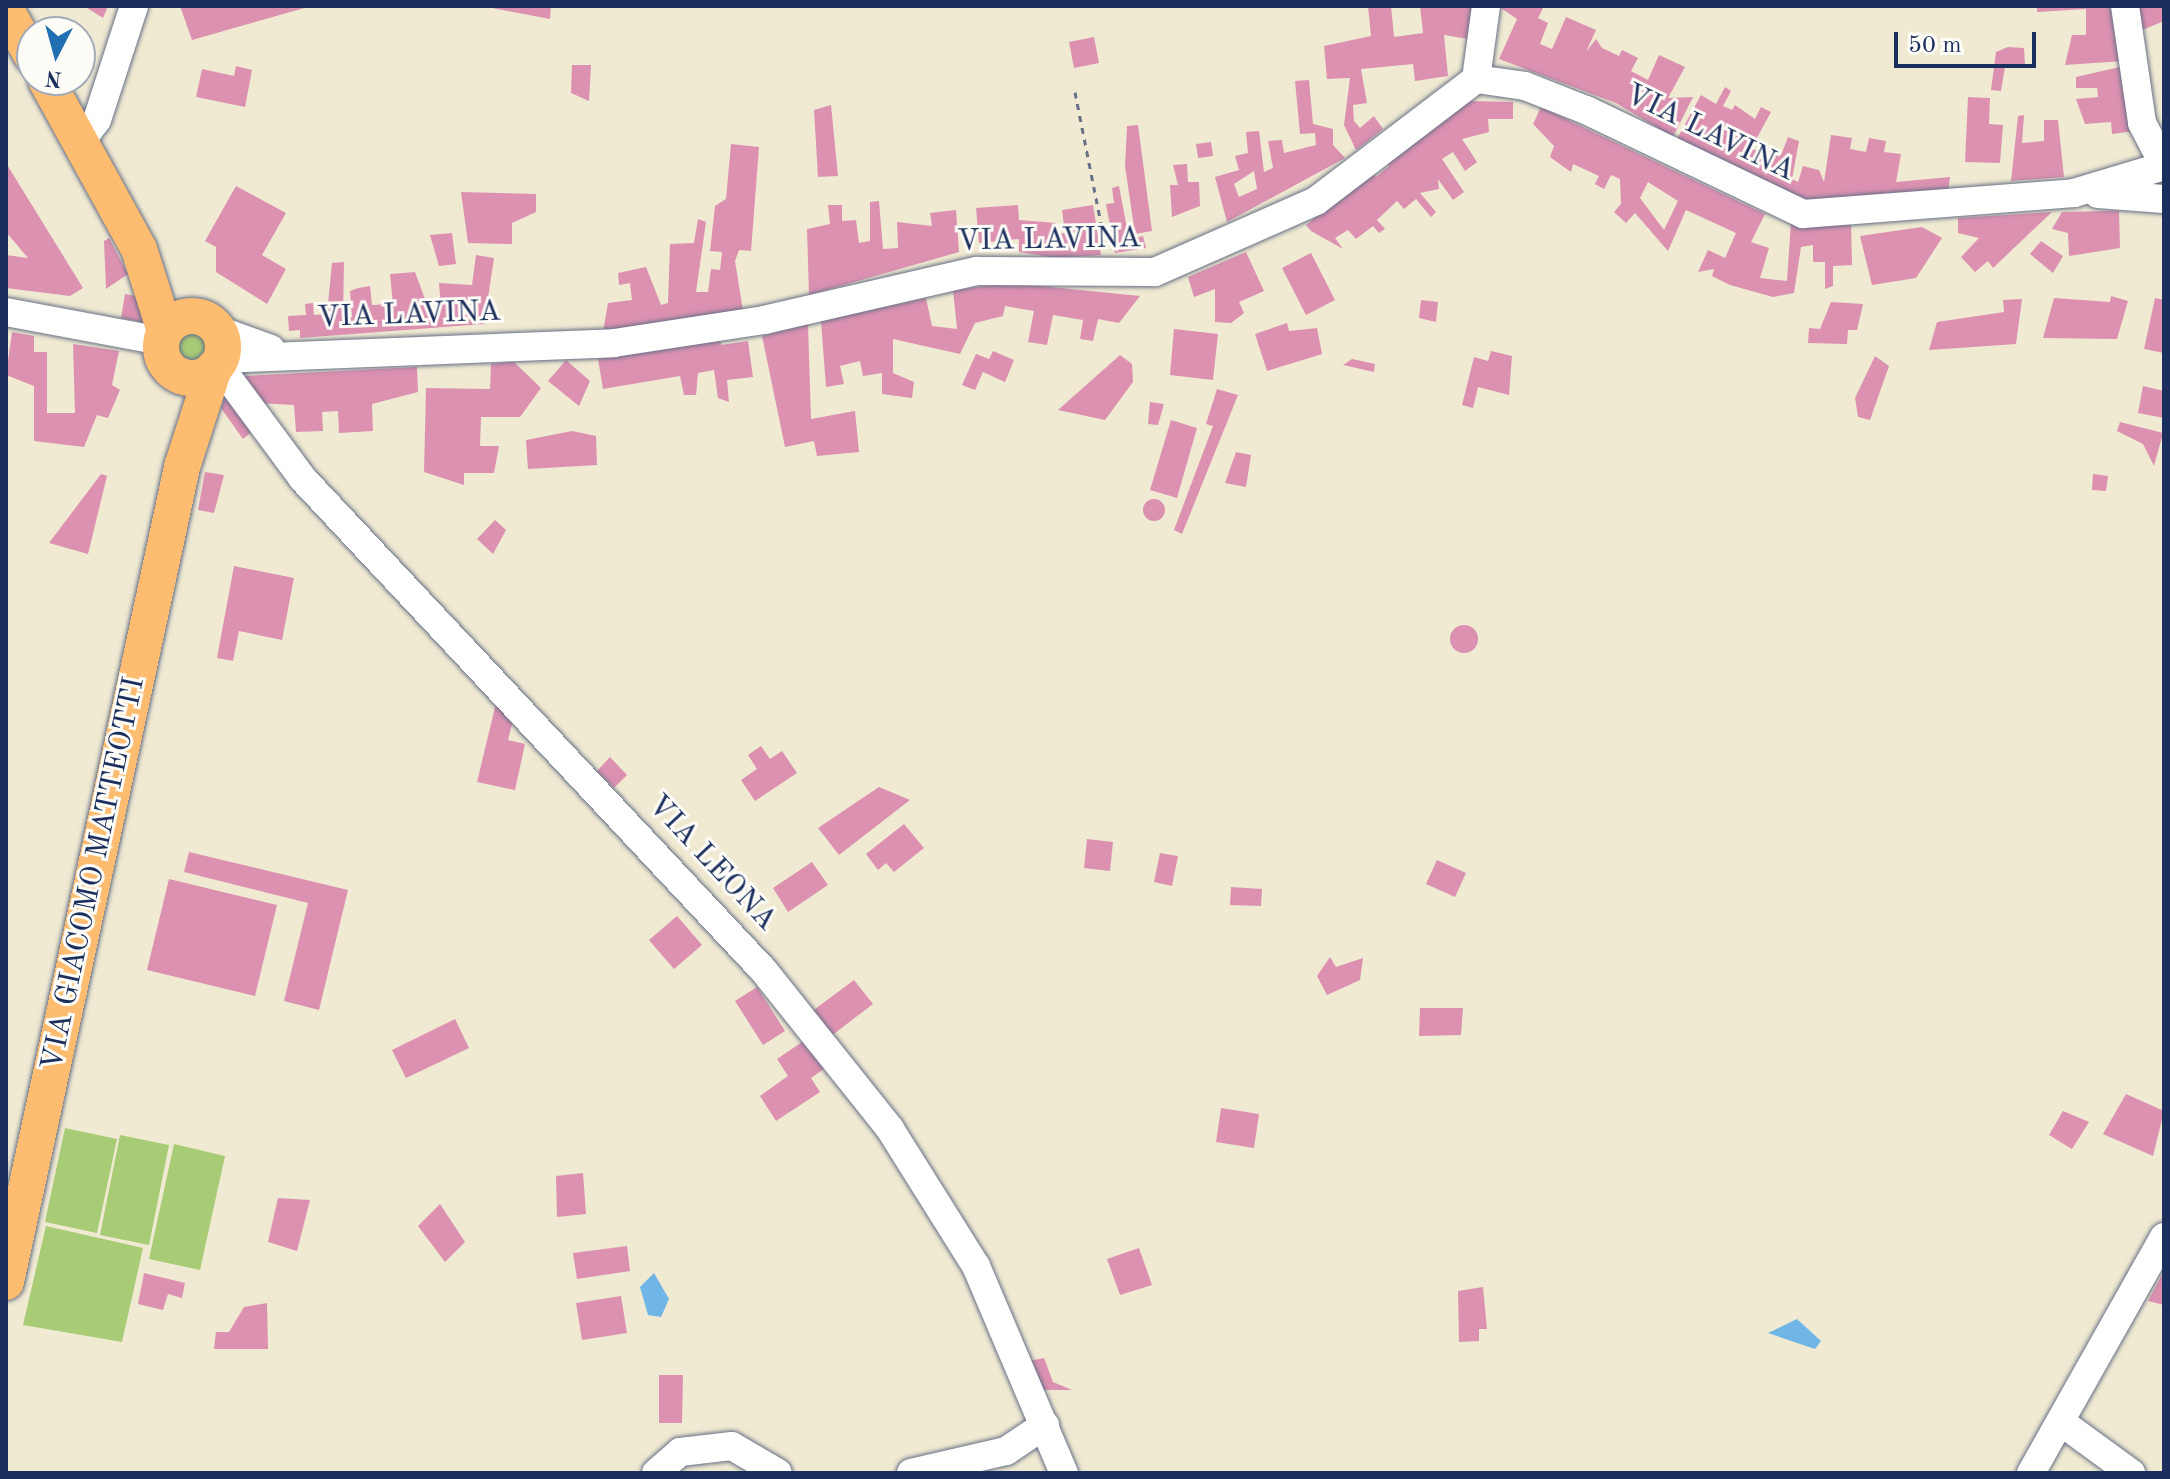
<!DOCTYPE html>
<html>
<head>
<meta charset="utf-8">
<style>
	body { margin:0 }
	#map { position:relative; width:2170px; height:1479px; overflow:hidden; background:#f0ead2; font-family:"Old Standard TT",serif }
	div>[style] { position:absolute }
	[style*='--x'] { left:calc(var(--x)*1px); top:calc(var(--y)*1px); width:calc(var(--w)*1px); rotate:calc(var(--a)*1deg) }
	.green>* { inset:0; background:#a8cc75 }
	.round { border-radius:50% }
	.water>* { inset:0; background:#6fb5e6 }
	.building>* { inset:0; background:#dc91b1 }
	.path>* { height:3px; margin-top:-1.5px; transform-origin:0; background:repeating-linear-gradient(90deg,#667087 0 6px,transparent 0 12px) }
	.roads { filter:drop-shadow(0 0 2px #667087) drop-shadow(0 0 2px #667087) }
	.minor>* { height:28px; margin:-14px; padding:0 14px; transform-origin:14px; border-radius:14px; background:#fff }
	.major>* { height:36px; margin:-18px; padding:0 18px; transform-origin:18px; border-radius:18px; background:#febc70 }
	.major>.ring { margin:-18px; padding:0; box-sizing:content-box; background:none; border:36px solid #febc70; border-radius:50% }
	span { translate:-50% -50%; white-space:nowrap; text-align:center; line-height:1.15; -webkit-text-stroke:6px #fdfcf7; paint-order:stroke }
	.street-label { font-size:30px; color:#1b2f5e }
	.frame { position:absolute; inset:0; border:8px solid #1b2f5e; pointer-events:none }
	.north { position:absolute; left:16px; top:16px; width:80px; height:80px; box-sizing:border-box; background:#fdfcf7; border:2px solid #a3aaba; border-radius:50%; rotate:186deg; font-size:22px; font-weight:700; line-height:32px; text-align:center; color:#1b2f5e }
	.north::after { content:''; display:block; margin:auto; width:28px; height:36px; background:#1f6fb2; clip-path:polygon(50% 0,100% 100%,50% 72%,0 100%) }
	.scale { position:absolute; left:1894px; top:32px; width:142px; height:36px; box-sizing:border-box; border:4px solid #1b2f5e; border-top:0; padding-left:10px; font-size:24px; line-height:28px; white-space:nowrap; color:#1b2f5e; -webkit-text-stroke:6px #fdfcf7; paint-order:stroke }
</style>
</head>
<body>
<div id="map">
	<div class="green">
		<i class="round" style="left:178px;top:332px;width:30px;height:30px"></i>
		<i style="clip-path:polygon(65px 1128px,117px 1139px,97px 1233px,45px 1222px)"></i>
		<i style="clip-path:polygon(120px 1135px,169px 1145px,149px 1245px,100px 1235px)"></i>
		<i style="clip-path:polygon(174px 1144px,225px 1156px,200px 1270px,149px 1259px)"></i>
		<i style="clip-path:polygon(46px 1226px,143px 1248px,122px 1342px,23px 1325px)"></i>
	</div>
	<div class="water">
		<i style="clip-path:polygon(654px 1273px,669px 1299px,661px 1317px,648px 1315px,640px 1287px)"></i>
		<i style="clip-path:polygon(1797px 1319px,1821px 1341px,1815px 1349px,1768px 1333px)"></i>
	</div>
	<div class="building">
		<i style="clip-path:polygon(84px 6px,108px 6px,103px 18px)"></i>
		<i style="clip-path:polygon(180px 6px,308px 6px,308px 7px,192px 40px)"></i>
		<i style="clip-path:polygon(487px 6px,551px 6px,550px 19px,487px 7px)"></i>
		<i style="clip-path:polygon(1368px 6px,1391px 6px,1394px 37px,1423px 33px,1420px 6px,1474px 6px,1468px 39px,1444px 35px,1448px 76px,1415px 81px,1413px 64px,1361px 69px,1367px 103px,1353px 105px,1354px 121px,1360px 128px,1374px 116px,1383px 129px,1356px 150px,1344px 125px,1350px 78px,1327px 79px,1324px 46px,1371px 36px)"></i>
		<i style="clip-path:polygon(1498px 6px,1544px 6px,1538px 18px,1548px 23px,1540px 44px,1552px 49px,1566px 17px,1596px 30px,1586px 52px,1596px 39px,1602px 48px,1619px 56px,1622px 50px,1638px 58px,1631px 71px,1648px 80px,1659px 55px,1685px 67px,1668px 98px,1693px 97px,1673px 137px,1616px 103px,1499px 59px,1517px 19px)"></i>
		<i style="clip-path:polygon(2037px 6px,2114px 6px,2124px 61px,2065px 65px,2072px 35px,2086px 35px,2086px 9px,2037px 12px)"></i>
		<i style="clip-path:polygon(2135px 6px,2164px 6px,2164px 21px,2140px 31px)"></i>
		<i style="clip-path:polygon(1094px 37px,1099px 63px,1074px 68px,1069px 42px)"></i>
		<i style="clip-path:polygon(2008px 47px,2024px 48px,2025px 66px,2005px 67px,2001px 91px,1991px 90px,1996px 52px)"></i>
		<i style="clip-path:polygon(572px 65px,591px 65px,589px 101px,571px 93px)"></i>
		<i style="clip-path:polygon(236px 66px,252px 70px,245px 107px,196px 97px,202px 69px,234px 76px)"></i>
		<i style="clip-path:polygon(2124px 66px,2135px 131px,2112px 134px,2111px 122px,2085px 124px,2076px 99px,2098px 97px,2097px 88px,2076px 88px,2076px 77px)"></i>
		<i style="clip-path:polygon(evenodd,1309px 80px,1313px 124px,1333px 129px,1333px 145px,1345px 158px,1227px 222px,1215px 177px,1239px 170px,1235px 156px,1248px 153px,1246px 132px,1259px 131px,1264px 172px,1273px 168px,1268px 141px,1282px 140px,1284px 153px,1316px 145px,1315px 133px,1300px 134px,1295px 81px,1309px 80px,1254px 171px,1257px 189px,1239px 197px,1234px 184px,1254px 171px)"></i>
		<i style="clip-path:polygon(1725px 87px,1731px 91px,1723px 106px,1732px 110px,1735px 105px,1755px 119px,1761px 107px,1771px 112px,1751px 149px,1781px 155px,1788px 137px,1799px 141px,1792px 179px,1798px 182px,1803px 166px,1819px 170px,1824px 182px,1831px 135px,1852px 138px,1850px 149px,1866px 152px,1869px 138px,1886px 141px,1884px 152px,1901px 154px,1896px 182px,1950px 177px,1948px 195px,1805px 205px,1677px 139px,1701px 95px,1716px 104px)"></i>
		<i style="clip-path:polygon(1968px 97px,1990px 98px,1989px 124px,2003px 125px,2000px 163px,1965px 162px)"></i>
		<i style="clip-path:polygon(1470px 101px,1513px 102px,1513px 119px,1488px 119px,1489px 132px,1462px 139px,1477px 162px,1465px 171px,1453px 152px,1442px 159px,1464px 192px,1453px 200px,1438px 179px,1439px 189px,1420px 193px,1436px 212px,1431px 217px,1416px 199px,1404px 209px,1397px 201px,1377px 220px,1385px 229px,1379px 233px,1373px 226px,1356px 239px,1348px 230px,1335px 238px,1343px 249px,1311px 231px,1306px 225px,1371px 172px,1376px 177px,1389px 166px,1385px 161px,1434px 121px)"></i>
		<i style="clip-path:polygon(831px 105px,838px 176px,818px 177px,814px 110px)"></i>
		<i style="clip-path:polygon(evenodd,1541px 107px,1765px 214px,1751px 242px,1769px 248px,1760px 278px,1787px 281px,1791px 221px,1851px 224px,1852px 265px,1833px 266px,1833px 286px,1825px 289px,1825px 262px,1813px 262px,1813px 245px,1801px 247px,1794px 293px,1773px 297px,1730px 285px,1712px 276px,1714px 269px,1698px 272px,1708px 250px,1725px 258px,1736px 233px,1686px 210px,1668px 251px,1635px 213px,1626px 223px,1614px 212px,1621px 204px,1620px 179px,1611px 175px,1604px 189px,1595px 184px,1599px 176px,1573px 164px,1571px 172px,1550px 157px,1554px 146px,1533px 124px,1541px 107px,1648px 182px,1678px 201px,1664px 230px,1640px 198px,1648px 182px)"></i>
		<i style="clip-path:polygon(2024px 115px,2022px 143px,2044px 141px,2044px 120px,2058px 120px,2064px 177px,2011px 181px,2018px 116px)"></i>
		<i style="clip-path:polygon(1138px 125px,1152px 231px,1135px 234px,1125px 166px,1127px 126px)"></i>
		<i style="clip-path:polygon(1211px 142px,1213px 156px,1198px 158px,1196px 144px)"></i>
		<i style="clip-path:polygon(731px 144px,759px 147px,751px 251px,739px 250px,735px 261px,743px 311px,603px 332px,608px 303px,632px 300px,630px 283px,619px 285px,618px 273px,646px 267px,661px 305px,668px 303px,670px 244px,694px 243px,698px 219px,706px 222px,696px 292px,708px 292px,711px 269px,720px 270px,722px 252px,710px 251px,715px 206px,726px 199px)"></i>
		<i style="clip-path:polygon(6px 163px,83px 288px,70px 296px,6px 288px,6px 255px,28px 258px,6px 232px)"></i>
		<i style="clip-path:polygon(1187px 164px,1188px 182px,1199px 182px,1200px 206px,1172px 217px,1170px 185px,1178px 185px,1173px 165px)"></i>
		<i style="clip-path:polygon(236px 186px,286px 213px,262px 255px,286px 269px,267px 304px,216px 272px,216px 247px,205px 241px)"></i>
		<i style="clip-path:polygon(1119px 186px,1129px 239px,1143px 236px,1146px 248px,1115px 253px,1106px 204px,1114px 203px,1112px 188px)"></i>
		<i style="clip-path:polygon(461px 192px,536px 194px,536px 212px,512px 223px,512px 244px,468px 243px)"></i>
		<i style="clip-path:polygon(879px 201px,883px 249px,898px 248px,897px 222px,932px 226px,930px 213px,956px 210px,959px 252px,809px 295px,807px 229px,830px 224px,828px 205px,842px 205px,842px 221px,856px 220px,859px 243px,870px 241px,870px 202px)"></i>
		<i style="clip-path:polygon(1018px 205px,1019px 220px,1056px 223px,1056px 234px,1065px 233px,1062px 210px,1093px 205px,1101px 255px,1056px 258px,1019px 252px,1019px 239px,979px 243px,976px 208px)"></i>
		<i style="clip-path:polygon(2108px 211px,2119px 211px,2120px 248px,2069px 256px,2068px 233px,2052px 229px,2062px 212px)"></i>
		<i style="clip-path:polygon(2052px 212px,1993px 268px,1988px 261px,1975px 272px,1961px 257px,1979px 238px,1958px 233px,1958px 218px)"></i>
		<i style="clip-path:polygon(1922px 227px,1942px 238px,1916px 278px,1872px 285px,1860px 236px)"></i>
		<i style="clip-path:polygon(452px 233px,456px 264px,439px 266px,430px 235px)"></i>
		<i style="clip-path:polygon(109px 238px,128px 274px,106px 289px,104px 241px)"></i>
		<i style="clip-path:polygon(2041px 241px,2063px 256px,2053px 273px,2030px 254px)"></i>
		<i style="clip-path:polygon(1246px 252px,1264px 291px,1239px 302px,1244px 313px,1231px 323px,1215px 322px,1215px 289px,1194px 297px,1188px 277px)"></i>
		<i style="clip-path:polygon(1311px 253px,1335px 300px,1306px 315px,1282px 268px)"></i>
		<i style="clip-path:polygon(476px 255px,494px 258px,484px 324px,300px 338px,300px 330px,289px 331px,288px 316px,306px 315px,305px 304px,313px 303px,314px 315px,327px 314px,332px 263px,344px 262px,343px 317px,352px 317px,350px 291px,358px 288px,370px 286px,372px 305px,393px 304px,390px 274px,415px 272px,429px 310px,441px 309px,439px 283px,472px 285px)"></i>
		<i style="clip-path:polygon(1010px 283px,1140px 296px,1119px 323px,1098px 319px,1093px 341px,1080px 339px,1083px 320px,1053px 315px,1047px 345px,1028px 342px,1034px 311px,1005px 306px,1003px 316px,975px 323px,960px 354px,893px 339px,893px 373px,914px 382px,912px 398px,882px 394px,882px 373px,863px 376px,860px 361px,840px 366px,844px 384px,826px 387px,821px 321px,926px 298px,932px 326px,957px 329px,953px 290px)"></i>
		<i style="clip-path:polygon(125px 294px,146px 298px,142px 322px,121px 318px)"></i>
		<i style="clip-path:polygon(2111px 296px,2128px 301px,2117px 339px,2043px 338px,2054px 298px,2110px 302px)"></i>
		<i style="clip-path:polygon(2155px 298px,2164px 300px,2164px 353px,2144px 349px)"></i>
		<i style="clip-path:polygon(2022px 299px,2016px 344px,1929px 350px,1937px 322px,2004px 312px,2003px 300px)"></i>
		<i style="clip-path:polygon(1421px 300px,1438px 302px,1436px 322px,1419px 318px)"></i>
		<i style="clip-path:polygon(1831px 302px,1863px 304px,1857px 330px,1848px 330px,1847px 344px,1808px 343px,1809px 328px,1820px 329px)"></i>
		<i style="clip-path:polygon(1287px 323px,1289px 331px,1317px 328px,1322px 354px,1267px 371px,1255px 334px)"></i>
		<i style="clip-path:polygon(808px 324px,811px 419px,855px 411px,859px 452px,817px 456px,814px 441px,785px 447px,762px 336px)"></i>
		<i style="clip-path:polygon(1174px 329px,1218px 334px,1213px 380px,1170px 375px)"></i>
		<i style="clip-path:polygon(12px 332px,34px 336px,34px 352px,47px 352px,47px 413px,75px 413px,73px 344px,119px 351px,112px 385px,120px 390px,108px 418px,97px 415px,84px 447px,34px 441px,34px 386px,6px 375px)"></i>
		<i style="clip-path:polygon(720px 338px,721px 345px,748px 341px,753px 377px,727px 380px,729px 402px,718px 398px,714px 370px,698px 373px,696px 395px,684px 395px,680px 376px,603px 389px,598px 359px)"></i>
		<i style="clip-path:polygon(993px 351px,1014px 360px,1005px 382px,983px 372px,975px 390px,962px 385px,976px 354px,989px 359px)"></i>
		<i style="clip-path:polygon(1491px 351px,1512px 356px,1509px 395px,1478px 387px,1473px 408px,1462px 405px,1474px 357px,1488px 361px)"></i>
		<i style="clip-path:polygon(1120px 355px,1132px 364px,1133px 382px,1105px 420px,1058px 410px)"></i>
		<i style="clip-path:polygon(1875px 356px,1889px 366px,1870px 420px,1858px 417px,1855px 398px)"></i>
		<i style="clip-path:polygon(1352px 359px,1375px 364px,1374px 372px,1343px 365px)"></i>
		<i style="clip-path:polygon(566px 360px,590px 381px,579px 406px,548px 381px)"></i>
		<i style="clip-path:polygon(514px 362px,541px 388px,520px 417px,481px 417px,480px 446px,499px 446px,494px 473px,464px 473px,464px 485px,424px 472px,426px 388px,490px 389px,491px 364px)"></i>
		<i style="clip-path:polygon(417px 367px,418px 392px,372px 404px,373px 431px,339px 433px,338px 411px,322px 412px,323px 431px,296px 432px,294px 405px,257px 403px,244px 376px)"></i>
		<i style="clip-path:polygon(2143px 386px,2164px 391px,2164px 418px,2138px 413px)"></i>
		<i style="clip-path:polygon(1217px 389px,1238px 395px,1182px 534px,1174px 530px,1213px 426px,1206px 424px)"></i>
		<i style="clip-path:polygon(227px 393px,254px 430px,243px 439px,221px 408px)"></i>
		<i style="clip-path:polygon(1150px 402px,1164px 404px,1158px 425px,1148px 424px)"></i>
		<i style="clip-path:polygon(1171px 420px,1197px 428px,1177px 498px,1150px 490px)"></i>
		<i style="clip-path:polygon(2120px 422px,2163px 433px,2154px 466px,2143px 444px,2117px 431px)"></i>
		<i style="clip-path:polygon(572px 431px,596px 436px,597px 465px,528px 469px,526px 440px)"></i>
		<i style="clip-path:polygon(1236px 452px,1251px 455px,1246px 487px,1225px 483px)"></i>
		<i style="clip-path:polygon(205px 472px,224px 475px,214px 513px,198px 510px)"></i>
		<i style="clip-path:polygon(101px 474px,107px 476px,88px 554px,49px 543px)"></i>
		<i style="clip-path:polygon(2093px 474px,2108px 476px,2106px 491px,2092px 490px)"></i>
		<i class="round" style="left:1143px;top:499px;width:22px;height:22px"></i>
		<i style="clip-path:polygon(495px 520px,506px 530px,493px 554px,477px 539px)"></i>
		<i style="clip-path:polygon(234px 566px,294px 578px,282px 640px,239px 631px,233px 661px,217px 658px)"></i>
		<i class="round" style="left:1450px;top:625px;width:28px;height:28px"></i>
		<i style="clip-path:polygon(497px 699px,514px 716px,508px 740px,525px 744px,515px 790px,477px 782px)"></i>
		<i style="clip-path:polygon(761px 746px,770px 759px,782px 751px,797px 773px,755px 801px,741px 780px,757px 769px,748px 755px)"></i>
		<i style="clip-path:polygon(610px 757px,627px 775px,614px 788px,597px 771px)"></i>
		<i style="clip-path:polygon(879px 787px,910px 800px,839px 855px,818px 828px)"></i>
		<i style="clip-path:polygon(904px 824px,924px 848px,894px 872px,886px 863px,878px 870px,866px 854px)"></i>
		<i style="clip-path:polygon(1087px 839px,1113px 842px,1110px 871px,1084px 868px)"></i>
		<i style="clip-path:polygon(189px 852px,348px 890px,319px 1010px,284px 1001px,308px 903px,184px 872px)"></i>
		<i style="clip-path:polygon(1160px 853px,1178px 856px,1172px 886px,1154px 882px)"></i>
		<i style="clip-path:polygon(1437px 860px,1466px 873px,1455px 897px,1426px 884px)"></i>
		<i style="clip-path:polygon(812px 862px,828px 885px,788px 912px,773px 888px)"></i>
		<i style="clip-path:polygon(169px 879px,277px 905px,255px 996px,147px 970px)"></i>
		<i style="clip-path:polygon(1231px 887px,1262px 889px,1261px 906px,1230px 905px)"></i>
		<i style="clip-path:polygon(677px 916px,702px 945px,674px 969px,649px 940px)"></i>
		<i style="clip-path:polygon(1330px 957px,1336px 967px,1363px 958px,1360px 980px,1327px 995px,1317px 976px)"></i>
		<i style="clip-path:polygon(854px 980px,873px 1004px,826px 1040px,807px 1015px)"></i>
		<i style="clip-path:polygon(757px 987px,785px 1031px,763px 1045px,735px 1001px)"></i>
		<i style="clip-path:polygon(1420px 1008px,1463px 1008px,1461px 1035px,1419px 1036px)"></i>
		<i style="clip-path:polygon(455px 1019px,469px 1048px,406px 1078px,392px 1050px)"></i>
		<i style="clip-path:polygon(802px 1042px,824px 1069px,811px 1078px,820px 1092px,776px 1121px,760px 1096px,788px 1076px,777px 1059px)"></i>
		<i style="clip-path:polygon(2126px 1094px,2164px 1111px,2153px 1156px,2103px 1134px)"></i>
		<i style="clip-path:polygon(1221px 1108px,1259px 1114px,1254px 1148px,1216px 1142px)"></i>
		<i style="clip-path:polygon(2063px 1111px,2089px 1122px,2072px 1149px,2049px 1135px)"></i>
		<i style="clip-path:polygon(583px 1173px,586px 1214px,557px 1217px,556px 1176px)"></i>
		<i style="clip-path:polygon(278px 1198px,310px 1200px,297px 1251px,268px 1242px)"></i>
		<i style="clip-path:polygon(440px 1204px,465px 1242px,445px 1262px,418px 1226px)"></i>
		<i style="clip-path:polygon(627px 1246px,630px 1271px,577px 1279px,573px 1253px)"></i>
		<i style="clip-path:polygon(1139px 1248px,1152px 1285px,1120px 1295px,1107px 1259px)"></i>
		<i style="clip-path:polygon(2164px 1271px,2164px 1305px,2148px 1301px)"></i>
		<i style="clip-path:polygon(144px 1273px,185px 1283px,182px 1298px,168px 1294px,163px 1310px,138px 1304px)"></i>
		<i style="clip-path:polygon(1483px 1287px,1487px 1329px,1479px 1329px,1479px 1341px,1459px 1342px,1458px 1291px)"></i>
		<i style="clip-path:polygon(621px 1296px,627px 1333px,582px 1340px,576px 1303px)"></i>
		<i style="clip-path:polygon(267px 1303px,268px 1349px,214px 1349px,216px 1332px,229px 1332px,244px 1307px)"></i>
		<i style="clip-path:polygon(1044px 1358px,1053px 1382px,1072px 1390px,1043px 1390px,1029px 1361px)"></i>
		<i style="clip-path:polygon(659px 1375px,683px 1375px,682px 1423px,659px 1423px)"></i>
	</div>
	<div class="path">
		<i style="--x:1075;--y:92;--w:160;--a:78.8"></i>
	</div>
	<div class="roads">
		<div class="minor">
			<i style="--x:2125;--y:6;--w:118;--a:81.7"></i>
			<i style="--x:2142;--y:123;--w:47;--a:62.4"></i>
			<i style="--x:1476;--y:79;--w:74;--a:-82.2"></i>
			<i style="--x:81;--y:141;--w:26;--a:-53"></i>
			<i style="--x:97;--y:120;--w:120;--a:-72"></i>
			<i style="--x:2098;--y:194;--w:66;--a:4.3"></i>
			<i style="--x:6;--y:312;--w:158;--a:10.6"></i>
			<i style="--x:218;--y:330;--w:56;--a:19.7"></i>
			<i style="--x:220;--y:359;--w:394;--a:-2.3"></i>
			<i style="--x:614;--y:343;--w:152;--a:-8.7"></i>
			<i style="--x:764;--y:320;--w:219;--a:-13"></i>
			<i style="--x:977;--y:271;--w:178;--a:0.3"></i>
			<i style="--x:1155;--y:272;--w:176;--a:-23.8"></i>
			<i style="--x:1316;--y:201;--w:201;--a:-37.3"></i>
			<i style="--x:1476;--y:79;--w:49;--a:8.1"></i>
			<i style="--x:1525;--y:86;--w:66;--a:21.5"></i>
			<i style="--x:1586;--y:110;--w:241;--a:25.6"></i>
			<i style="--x:1803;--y:214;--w:272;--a:-4.4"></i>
			<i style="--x:2074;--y:193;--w:94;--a:-16.7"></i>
			<i style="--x:218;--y:364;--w:143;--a:53.5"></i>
			<i style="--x:303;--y:479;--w:674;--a:46.86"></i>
			<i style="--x:764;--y:971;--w:202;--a:51.4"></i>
			<i style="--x:890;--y:1129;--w:162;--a:57.9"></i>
			<i style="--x:976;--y:1266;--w:225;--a:67"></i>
			<i style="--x:2061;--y:1422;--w:87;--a:36.1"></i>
			<i style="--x:656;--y:1473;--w:32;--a:-41"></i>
			<i style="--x:680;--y:1452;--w:52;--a:-6.6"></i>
			<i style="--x:732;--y:1446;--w:53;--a:30.4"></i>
			<i style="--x:911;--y:1473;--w:98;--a:-13"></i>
			<i style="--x:1006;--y:1451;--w:47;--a:-33.7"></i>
			<i style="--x:2031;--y:1473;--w:271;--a:-60.6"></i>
		</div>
		<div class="major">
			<i style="--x:6;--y:10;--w:53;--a:60.5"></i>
			<i style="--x:46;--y:80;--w:193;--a:61.2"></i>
			<i style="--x:139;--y:249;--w:86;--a:72.4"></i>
			<i class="ring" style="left:161px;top:316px;width:26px;height:26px"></i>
			<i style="--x:6;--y:1282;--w:834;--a:-77.81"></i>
			<i style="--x:182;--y:467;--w:104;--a:-72.1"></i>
		</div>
	</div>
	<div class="street-label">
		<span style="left:1710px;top:133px;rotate:26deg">VIA LAVINA</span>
		<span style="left:1049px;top:240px;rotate:-1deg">VIA LAVINA</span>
		<span style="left:409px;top:315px;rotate:-2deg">VIA LAVINA</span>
		<span style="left:712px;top:863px;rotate:47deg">VIA LEONA</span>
		<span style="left:94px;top:874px;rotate:-78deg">VIA GIACOMO MATTEOTTI</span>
	</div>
	<div class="frame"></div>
	<div class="north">N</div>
	<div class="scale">50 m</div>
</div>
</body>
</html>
